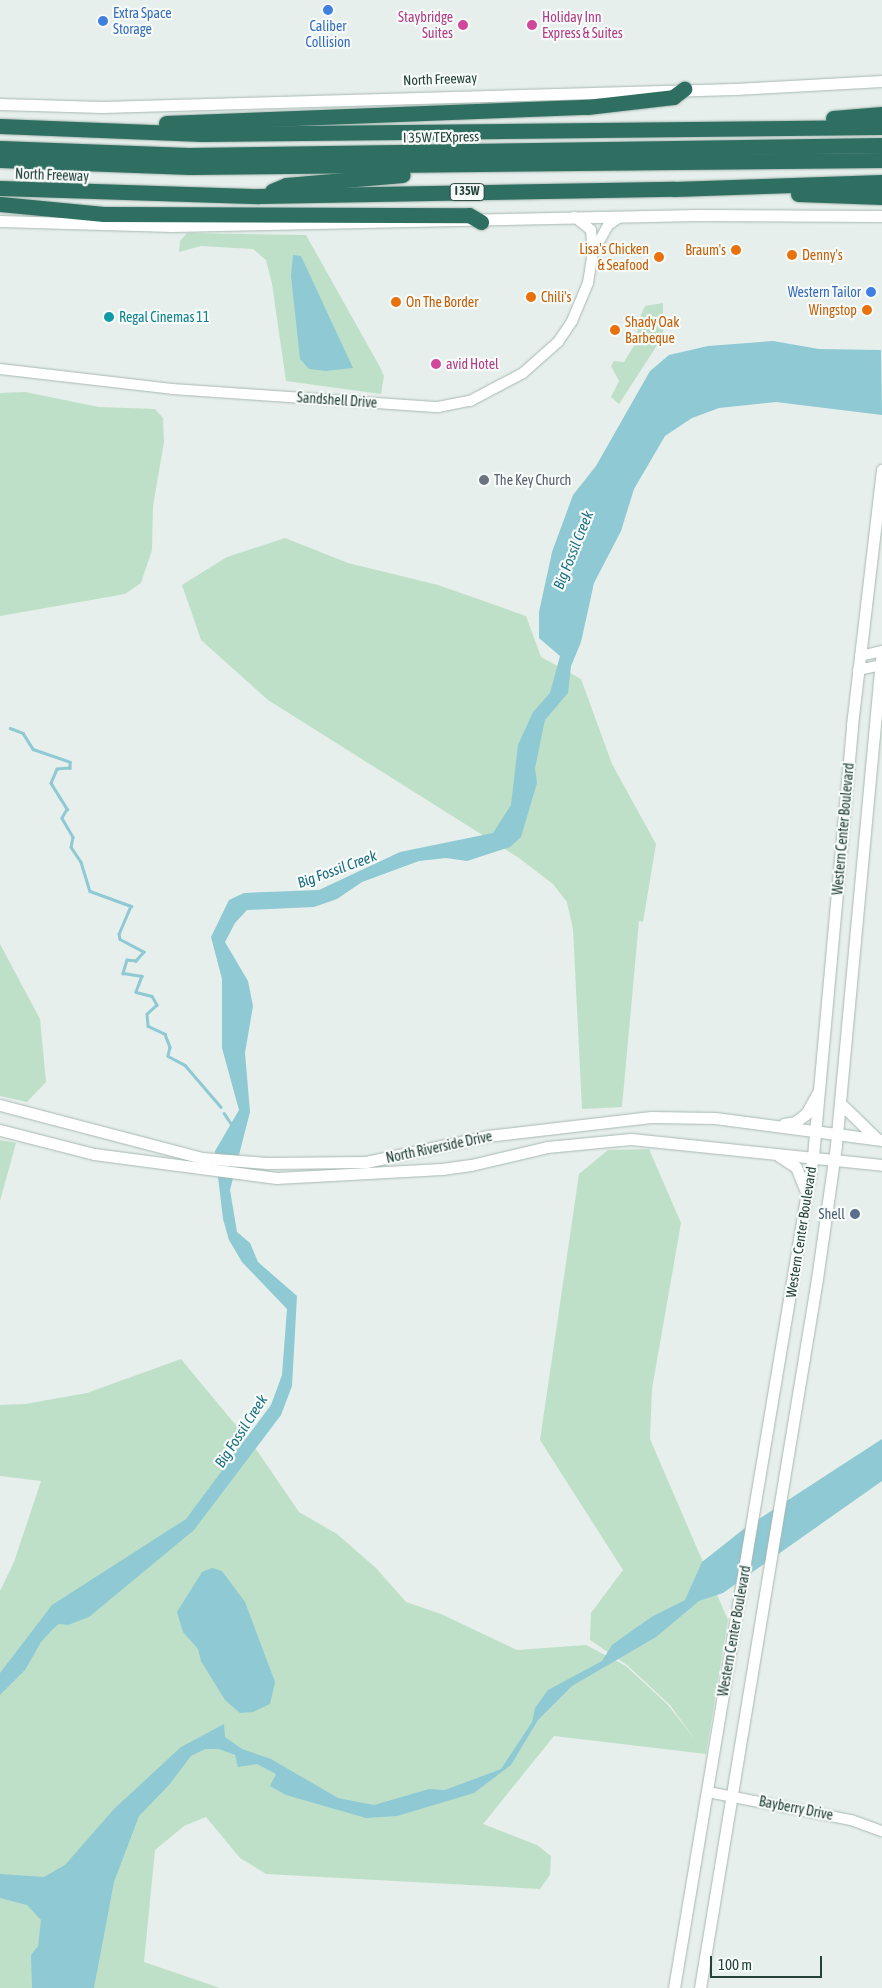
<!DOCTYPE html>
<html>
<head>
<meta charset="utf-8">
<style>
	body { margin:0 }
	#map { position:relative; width:882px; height:1988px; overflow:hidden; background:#e6efeb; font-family:"Asap Condensed",sans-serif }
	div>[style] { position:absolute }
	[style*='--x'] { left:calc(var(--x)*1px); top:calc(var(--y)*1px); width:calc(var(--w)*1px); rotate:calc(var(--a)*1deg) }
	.green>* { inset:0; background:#bfe0c8 }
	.water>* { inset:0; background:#8ec9d4 }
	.stream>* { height:2.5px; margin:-1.25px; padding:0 1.25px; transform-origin:1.25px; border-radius:1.25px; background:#8ec9d4 }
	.roads { filter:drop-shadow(0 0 1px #a8b8b2) drop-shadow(0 0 1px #a8b8b2) }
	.tertiary>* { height:10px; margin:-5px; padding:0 5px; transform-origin:5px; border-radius:5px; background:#fff }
	.secondary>* { height:11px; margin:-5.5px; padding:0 5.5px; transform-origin:5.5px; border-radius:5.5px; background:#fff }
	.motorway>* { height:15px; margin:-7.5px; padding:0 7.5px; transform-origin:7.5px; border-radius:7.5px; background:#2f6f62 }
	.dots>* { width:14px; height:14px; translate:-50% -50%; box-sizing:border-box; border:2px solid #f7fbf9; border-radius:50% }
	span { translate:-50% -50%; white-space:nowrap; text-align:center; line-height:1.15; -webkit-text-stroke:4.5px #f7fbf9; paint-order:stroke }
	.shield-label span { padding:1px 4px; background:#f7fbf9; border:1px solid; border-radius:4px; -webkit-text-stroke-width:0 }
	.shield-label { font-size:12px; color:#24423a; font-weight:700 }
	.shop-label { font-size:14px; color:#366cbe }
	.left { translate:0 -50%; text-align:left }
	.right { translate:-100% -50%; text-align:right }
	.hotel-label { font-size:14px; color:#b23c85 }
	.street-label { font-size:14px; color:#24423a }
	.food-label { font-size:14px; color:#c56008 }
	.culture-label { font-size:14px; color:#0d838f }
	.worship-label { font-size:14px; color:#5b616d }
	.service-label { font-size:14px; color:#4e5e75 }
	.water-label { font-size:15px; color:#1c6f80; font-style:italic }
	.scale { position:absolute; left:710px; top:1956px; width:112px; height:22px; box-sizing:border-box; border:2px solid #24423a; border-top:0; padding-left:6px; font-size:15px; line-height:18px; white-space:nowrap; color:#24423a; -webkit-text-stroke:4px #f7fbf9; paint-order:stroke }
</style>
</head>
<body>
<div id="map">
	<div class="green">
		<i style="clip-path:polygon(187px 233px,306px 235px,380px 367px,384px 376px,381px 394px,286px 381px,272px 284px,266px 260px,253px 249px,201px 246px,179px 252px,180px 241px)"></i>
		<i style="clip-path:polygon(663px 303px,663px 336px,619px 404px,611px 397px,619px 381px,611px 366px,614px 361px,624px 362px,635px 344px,640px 317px,645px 306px)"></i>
		<i style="clip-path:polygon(25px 392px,99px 407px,155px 409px,163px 418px,164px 442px,153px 506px,152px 550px,141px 583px,125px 594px,0 616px,0 393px)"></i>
		<i style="clip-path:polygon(285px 538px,348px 563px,438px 585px,526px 616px,541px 657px,581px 679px,612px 764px,656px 844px,643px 922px,639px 921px,622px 1107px,582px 1109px,573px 929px,567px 902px,553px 884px,519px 858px,268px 700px,201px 640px,182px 585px,227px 557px)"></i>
		<i style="clip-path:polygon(0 944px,40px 1019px,46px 1082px,27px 1102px,0 1096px)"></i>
		<i style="clip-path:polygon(0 1140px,16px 1143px,0 1201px)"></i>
		<i style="clip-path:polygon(649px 1149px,681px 1223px,652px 1389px,650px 1439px,728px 1620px,706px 1754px,554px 1736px,483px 1824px,537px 1845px,551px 1856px,550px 1875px,540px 1889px,266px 1874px,240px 1858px,206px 1817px,184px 1826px,155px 1850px,144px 1962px,220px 1988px,0 1988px,0 1591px,14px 1562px,41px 1481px,0 1476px,0 1405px,25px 1404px,87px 1393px,181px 1359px,258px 1452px,299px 1512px,337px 1534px,376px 1568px,406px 1602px,441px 1614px,517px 1650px,586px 1645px,626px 1666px,668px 1705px,696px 1741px,670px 1705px,627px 1665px,590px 1640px,591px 1613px,623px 1570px,540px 1440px,579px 1174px,608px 1150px)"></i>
	</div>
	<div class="water">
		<i style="clip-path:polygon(293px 255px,301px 256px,353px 368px,326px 371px,309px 369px,300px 359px,291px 276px)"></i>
		<i style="clip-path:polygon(773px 341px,819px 349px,881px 350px,882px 415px,776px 402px,719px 408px,692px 418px,665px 436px,634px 489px,621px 531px,594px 583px,581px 642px,571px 666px,568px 693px,545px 720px,535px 768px,537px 783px,521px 837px,510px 847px,467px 861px,446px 858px,419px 861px,362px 882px,337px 899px,314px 907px,247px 910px,235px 923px,225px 942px,248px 981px,253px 1006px,245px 1053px,250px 1112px,230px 1190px,237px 1232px,250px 1243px,258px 1262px,297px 1296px,292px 1386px,281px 1415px,194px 1530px,89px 1617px,68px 1625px,59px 1624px,53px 1629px,41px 1642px,25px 1670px,0 1695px,0 1673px,52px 1605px,186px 1519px,271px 1405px,282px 1375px,287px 1309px,242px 1262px,229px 1240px,223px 1219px,215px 1151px,239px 1110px,222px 1048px,222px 979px,211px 937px,229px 900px,244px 893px,319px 890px,400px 852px,493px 833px,511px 805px,518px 745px,533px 712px,550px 693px,560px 656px,539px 638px,539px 612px,552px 552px,573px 495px,596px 466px,650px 371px,669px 355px,708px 346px)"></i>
		<i style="clip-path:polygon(882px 1439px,882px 1481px,723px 1593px,699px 1601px,656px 1637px,572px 1686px,538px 1720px,511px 1765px,474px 1793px,397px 1816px,366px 1818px,286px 1795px,270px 1786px,276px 1774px,257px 1764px,238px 1767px,235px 1755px,219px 1749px,205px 1749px,191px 1756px,169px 1785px,139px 1816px,114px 1882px,94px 1988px,32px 1988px,31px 1955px,38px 1946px,41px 1920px,27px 1905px,0 1898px,0 1874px,44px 1877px,65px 1865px,114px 1809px,181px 1747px,224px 1724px,225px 1737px,242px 1749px,271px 1759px,338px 1798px,374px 1805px,429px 1789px,445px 1790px,501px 1769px,532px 1722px,535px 1708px,548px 1690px,602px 1661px,612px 1645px,630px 1632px,653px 1616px,685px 1600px,702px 1562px,745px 1528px)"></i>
		<i style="clip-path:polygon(212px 1568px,222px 1571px,245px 1602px,275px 1682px,270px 1704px,253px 1712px,240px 1713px,225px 1700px,201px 1661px,198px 1649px,183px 1632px,177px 1612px,202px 1572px)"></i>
	</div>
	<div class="stream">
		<i style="--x:10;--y:728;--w:14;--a:21"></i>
		<i style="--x:23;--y:733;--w:19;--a:58"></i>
		<i style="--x:33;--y:749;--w:39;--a:19"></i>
		<i style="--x:70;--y:762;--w:6;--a:90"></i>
		<i style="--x:70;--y:768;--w:13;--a:176"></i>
		<i style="--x:57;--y:769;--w:15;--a:113"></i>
		<i style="--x:51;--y:783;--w:31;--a:58"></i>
		<i style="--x:67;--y:809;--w:10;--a:119"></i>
		<i style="--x:62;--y:818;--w:22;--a:60"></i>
		<i style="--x:73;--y:837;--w:10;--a:101"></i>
		<i style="--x:71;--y:847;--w:18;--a:56"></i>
		<i style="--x:81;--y:862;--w:30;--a:73"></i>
		<i style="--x:90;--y:891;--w:44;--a:20.1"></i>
		<i style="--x:131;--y:906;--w:30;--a:113"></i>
		<i style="--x:119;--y:934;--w:5;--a:79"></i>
		<i style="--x:120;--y:939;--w:27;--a:28"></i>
		<i style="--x:144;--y:952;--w:12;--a:132"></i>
		<i style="--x:136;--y:961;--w:9;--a:-174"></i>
		<i style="--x:127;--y:960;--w:14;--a:107"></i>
		<i style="--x:123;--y:973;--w:19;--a:9"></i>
		<i style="--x:142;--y:976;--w:17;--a:111"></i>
		<i style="--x:136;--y:992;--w:16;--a:14"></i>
		<i style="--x:152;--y:996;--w:10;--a:61"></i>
		<i style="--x:157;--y:1005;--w:13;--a:138"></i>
		<i style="--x:147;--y:1014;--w:12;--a:85"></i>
		<i style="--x:148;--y:1026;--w:19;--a:25"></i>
		<i style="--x:165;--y:1034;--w:14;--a:69"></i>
		<i style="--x:170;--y:1047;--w:9;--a:103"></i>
		<i style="--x:168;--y:1056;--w:19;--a:28"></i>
		<i style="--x:185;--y:1065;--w:55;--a:49.4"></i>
		<i style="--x:224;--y:1113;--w:18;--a:56"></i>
	</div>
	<div class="roads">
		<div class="tertiary">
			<i style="--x:596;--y:247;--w:25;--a:-61"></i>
			<i style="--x:608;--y:225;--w:14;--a:-34"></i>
			<i style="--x:0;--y:369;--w:173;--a:6.6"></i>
			<i style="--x:172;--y:389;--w:267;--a:3.9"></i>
			<i style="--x:438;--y:407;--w:33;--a:-11"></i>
			<i style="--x:470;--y:401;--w:60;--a:-27.8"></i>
			<i style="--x:523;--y:373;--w:47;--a:-41.5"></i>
			<i style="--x:558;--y:342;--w:25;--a:-56"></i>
			<i style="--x:572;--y:321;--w:41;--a:-67.2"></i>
			<i style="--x:588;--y:283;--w:30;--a:-81"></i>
			<i style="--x:593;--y:253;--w:23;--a:-95"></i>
			<i style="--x:591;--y:230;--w:21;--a:-141"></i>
			<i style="--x:860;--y:656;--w:23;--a:-13"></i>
			<i style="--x:858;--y:670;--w:25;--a:-12"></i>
			<i style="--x:708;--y:1792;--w:146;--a:11.1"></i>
			<i style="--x:851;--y:1820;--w:33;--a:20"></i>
		</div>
		<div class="secondary">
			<i style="--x:0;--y:104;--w:102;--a:1.7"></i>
			<i style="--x:102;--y:107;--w:633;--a:-1.63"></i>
			<i style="--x:735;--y:89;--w:147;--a:-3.1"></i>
			<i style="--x:0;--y:221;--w:172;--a:1.7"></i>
			<i style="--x:172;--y:226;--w:526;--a:-1.2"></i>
			<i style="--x:698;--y:215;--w:184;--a:0.3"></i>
			<i style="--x:841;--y:1104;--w:49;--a:44.2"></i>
			<i style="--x:0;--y:1105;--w:209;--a:14.7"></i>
			<i style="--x:202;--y:1158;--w:65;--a:4.4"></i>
			<i style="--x:267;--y:1163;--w:99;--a:-0.6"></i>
			<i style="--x:366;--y:1162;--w:124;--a:-12.1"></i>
			<i style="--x:487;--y:1136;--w:165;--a:-6.6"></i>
			<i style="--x:651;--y:1117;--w:64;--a:0.9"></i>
			<i style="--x:715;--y:1118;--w:168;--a:7.5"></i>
			<i style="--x:784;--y:1124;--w:11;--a:-10"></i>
			<i style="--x:795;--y:1122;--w:14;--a:-36"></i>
			<i style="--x:806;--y:1114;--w:25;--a:-61"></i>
			<i style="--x:0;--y:1130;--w:97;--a:14.3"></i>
			<i style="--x:94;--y:1154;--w:184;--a:7.5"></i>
			<i style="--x:276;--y:1178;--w:166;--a:-3.1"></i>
			<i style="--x:442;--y:1169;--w:29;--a:-8"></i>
			<i style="--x:471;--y:1165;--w:78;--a:-13.3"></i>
			<i style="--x:547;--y:1147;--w:84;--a:-5.4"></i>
			<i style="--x:631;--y:1139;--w:252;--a:5.9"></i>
			<i style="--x:779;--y:1156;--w:20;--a:33"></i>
			<i style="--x:796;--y:1167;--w:24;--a:68"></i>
			<i style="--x:674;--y:1988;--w:844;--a:-80.52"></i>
			<i style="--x:813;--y:1156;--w:433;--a:-84.8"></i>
			<i style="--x:852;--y:725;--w:257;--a:-83.3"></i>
			<i style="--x:700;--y:1988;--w:719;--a:-80.63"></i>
			<i style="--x:817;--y:1279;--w:135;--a:-81.9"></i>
			<i style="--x:836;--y:1145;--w:494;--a:-84.7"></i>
		</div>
		<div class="motorway">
			<i style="--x:833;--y:118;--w:49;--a:-4.7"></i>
			<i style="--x:166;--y:123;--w:421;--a:-2.2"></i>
			<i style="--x:587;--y:107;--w:87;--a:-6.6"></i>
			<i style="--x:673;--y:97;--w:14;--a:-36"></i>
			<i style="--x:0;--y:126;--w:202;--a:2.3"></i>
			<i style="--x:202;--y:134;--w:680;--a:-0.59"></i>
			<i style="--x:0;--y:148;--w:189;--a:2.1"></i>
			<i style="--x:189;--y:155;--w:693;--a:-0.83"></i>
			<i style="--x:0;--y:160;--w:190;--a:2.1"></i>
			<i style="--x:190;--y:167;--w:692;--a:-0.58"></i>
			<i style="--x:0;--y:188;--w:259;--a:1.8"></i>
			<i style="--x:259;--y:196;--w:415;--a:-1"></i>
			<i style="--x:674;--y:189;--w:208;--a:-1.9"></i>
			<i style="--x:272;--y:191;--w:15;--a:-23"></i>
			<i style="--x:286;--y:185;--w:117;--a:-4.9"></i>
			<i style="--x:798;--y:194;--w:84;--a:2"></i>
			<i style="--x:0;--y:204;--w:104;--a:5.5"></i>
			<i style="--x:104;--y:214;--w:365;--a:0.2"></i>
			<i style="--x:469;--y:215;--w:14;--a:30"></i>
		</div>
	</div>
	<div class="dots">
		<i style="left:328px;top:10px;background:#3f7fe0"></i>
		<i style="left:103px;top:21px;background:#3f7fe0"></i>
		<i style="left:463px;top:25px;background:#d1479c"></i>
		<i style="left:532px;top:25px;background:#d1479c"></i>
		<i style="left:736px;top:250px;background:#e8710a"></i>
		<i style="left:792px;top:255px;background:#e8710a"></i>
		<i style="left:659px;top:257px;background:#e8710a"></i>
		<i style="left:871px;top:292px;background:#3f7fe0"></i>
		<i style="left:531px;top:297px;background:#e8710a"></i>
		<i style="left:396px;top:302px;background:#e8710a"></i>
		<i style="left:867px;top:310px;background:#e8710a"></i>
		<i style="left:109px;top:317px;background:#0f9aa8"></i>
		<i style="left:615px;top:330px;background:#e8710a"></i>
		<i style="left:436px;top:364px;background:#d1479c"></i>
		<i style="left:484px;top:480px;background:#6b7280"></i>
		<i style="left:855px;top:1214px;background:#5c6f8a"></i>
	</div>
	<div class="shield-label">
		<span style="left:467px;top:192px">I 35W</span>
	</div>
	<div class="shop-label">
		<span class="left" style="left:113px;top:21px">Extra Space<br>Storage</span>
		<span style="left:328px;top:34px">Caliber<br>Collision</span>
		<span class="right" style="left:861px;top:292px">Western Tailor</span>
	</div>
	<div class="hotel-label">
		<span class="right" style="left:453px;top:25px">Staybridge<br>Suites</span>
		<span class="left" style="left:542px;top:25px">Holiday Inn<br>Express &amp; Suites</span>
		<span class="left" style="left:446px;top:364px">avid Hotel</span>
	</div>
	<div class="street-label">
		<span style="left:440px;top:79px;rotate:-2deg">North Freeway</span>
		<span style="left:441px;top:137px;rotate:-1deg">I 35W TEXpress</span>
		<span style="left:52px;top:175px;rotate:2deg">North Freeway</span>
		<span style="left:337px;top:400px;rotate:4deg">Sandshell Drive</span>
		<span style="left:843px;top:829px;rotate:-85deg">Western Center Boulevard</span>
		<span style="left:439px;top:1147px;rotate:-12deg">North Riverside Drive</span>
		<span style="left:801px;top:1232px;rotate:-81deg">Western Center Boulevard</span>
		<span style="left:734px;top:1631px;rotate:-80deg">Western Center Boulevard</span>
		<span style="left:796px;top:1808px;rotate:11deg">Bayberry Drive</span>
	</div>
	<div class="food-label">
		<span class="right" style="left:649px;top:257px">Lisa's Chicken<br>&amp; Seafood</span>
		<span class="right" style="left:726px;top:250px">Braum's</span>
		<span class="left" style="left:802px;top:255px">Denny's</span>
		<span class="left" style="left:541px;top:297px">Chili's</span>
		<span class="left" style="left:406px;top:302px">On The Border</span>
		<span class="right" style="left:857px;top:310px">Wingstop</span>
		<span class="left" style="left:625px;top:330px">Shady Oak<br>Barbeque</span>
	</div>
	<div class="culture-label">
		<span class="left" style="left:119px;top:317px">Regal Cinemas 11</span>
	</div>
	<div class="worship-label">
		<span class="left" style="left:494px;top:480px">The Key Church</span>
	</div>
	<div class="service-label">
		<span class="right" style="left:845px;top:1214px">Shell</span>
	</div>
	<div class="water-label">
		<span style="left:573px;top:550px;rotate:-68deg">Big Fossil Creek</span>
		<span style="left:337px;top:869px;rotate:-20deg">Big Fossil Creek</span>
		<span style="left:241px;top:1431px;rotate:-57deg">Big Fossil Creek</span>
	</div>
	<div class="scale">100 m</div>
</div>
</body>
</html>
